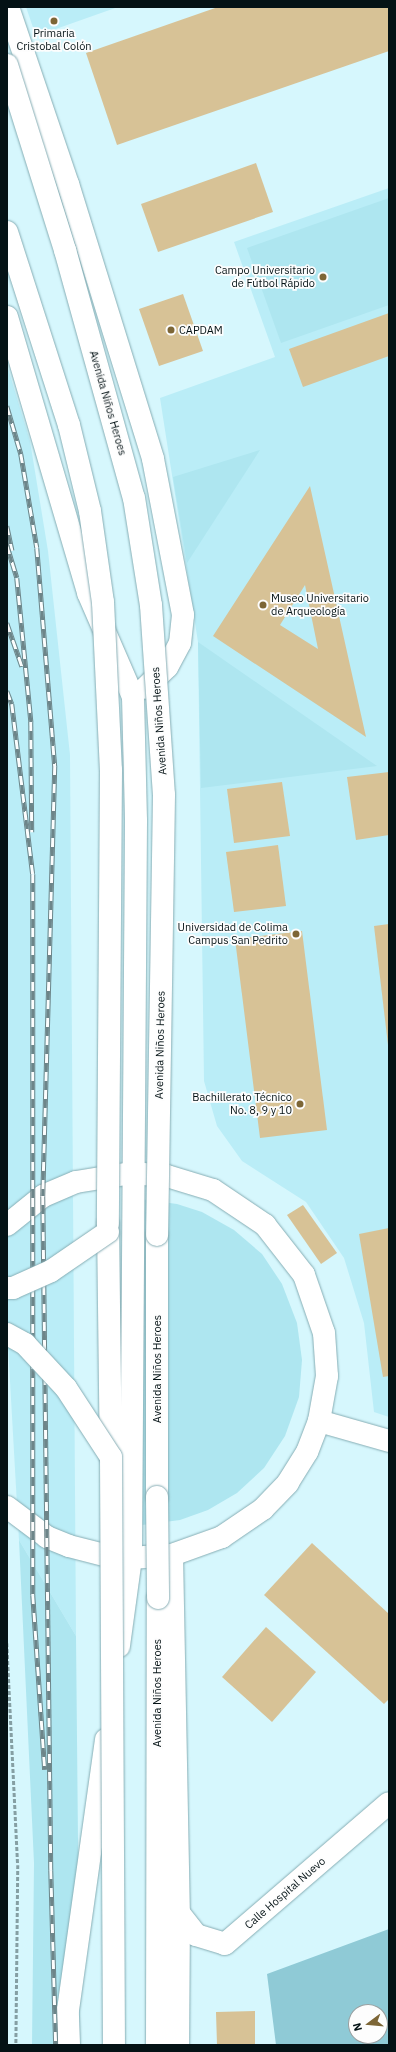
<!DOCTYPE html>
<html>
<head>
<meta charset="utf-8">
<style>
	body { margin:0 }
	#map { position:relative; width:396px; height:2052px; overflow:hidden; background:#d6f7fd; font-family:"IBM Plex Sans",sans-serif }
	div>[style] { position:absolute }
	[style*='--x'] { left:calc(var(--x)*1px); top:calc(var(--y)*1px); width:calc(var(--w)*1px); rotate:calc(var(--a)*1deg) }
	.built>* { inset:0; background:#baedf7 }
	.green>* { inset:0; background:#aee6f0 }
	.forest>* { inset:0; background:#8fcad6 }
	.building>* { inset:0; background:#d7c296 }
	.path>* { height:2.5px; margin-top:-1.25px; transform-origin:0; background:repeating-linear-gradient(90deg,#859fa3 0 4px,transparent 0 6px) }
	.roads { filter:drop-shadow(0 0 1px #86adb4) drop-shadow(0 0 1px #86adb4) }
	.street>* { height:22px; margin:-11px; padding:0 11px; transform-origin:11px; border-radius:11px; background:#fff }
	.secondary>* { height:22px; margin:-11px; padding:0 11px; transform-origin:11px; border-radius:11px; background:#fff }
	.rail>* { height:4.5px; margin-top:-2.25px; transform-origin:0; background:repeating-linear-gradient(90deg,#fdfdfd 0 9px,#6d8589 0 18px); box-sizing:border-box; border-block:1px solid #6d8589 }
	.bridges { filter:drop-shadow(0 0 1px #86adb4) drop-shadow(0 0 1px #86adb4) }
	.street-bridge>* { height:22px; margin:-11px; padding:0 11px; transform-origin:11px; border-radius:11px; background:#fff }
	.secondary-bridge>* { height:22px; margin:-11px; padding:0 11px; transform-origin:11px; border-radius:11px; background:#fff }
	.dots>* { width:11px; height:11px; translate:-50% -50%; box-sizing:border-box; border:2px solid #fdfdfd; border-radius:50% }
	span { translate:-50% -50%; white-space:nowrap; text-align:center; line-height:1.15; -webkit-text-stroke:3.5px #fdfdfd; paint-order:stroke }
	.poi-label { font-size:11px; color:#041215 }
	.right { translate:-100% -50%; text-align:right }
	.left { translate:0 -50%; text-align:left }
	.street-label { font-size:11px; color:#041215 }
	.frame { position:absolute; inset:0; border:8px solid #041215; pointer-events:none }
	.north { position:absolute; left:348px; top:2004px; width:40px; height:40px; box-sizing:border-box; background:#fdfdfd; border:1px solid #999fa0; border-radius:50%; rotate:254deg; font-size:11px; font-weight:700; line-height:16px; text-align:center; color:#041215 }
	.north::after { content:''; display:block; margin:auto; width:14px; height:18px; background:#7d6636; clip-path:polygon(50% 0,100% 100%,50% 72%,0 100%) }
</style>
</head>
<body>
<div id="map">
	<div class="built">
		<i style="clip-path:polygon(26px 7px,118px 7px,36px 36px)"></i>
		<i style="clip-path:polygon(389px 188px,389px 1417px,374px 1412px,364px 1323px,344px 1258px,306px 1202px,242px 1161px,217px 1126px,204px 1081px,198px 642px,160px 398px,275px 357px,234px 242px)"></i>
		<i style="clip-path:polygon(7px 365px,30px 441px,48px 551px,70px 755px,76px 1636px,19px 1540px,7px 1328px)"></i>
	</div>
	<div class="green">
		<i style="clip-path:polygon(389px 198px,389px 305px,281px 343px,247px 248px)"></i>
		<i style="clip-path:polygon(260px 450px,187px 563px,173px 477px)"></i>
		<i style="clip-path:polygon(198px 642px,377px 766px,201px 788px)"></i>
		<i style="clip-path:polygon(140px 1199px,177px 1204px,202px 1212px,234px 1230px,262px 1254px,282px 1284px,297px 1323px,302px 1360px,299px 1397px,285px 1436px,264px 1468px,237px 1493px,208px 1510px,180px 1520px,142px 1525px)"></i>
		<i style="clip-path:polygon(19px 1540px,76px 1636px,80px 2045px,32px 2045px,34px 1863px)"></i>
	</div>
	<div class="forest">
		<i style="clip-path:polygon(evenodd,389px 1929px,389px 2045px,276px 2045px,267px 1974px,389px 1929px,356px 2012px,380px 2012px,380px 2036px,356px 2036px,356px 2012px)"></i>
	</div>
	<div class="building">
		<i style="clip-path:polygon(218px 7px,389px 7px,389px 51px,117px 145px,86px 53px)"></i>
		<i style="clip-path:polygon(256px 163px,273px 212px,158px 252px,141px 204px)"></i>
		<i style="clip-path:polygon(183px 294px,203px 351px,159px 366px,139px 309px)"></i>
		<i style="clip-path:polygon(389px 313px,389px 356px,303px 387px,289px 349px)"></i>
		<i style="clip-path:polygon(evenodd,310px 486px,366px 737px,213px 636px,310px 486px,305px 585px,318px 649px,280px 625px,305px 585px)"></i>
		<i style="clip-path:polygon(389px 772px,389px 835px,356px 840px,347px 777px)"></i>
		<i style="clip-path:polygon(282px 782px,290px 836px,234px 843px,227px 789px)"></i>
		<i style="clip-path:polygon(278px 845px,286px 906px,234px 912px,226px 852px)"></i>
		<i style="clip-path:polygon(389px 924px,389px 1045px,388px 1045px,374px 926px)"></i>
		<i style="clip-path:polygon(302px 931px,327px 1130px,260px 1138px,235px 939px)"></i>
		<i style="clip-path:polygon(303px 1205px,337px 1253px,321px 1264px,287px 1215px)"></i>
		<i style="clip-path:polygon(389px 1228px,389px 1376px,383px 1377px,359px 1234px)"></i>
		<i style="clip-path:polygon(312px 1543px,389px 1614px,389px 1699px,384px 1704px,264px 1595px)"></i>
		<i style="clip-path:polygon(266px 1627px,316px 1672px,272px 1722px,222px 1677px)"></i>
		<i style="clip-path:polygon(255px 2011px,255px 2045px,217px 2045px,216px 2012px)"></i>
	</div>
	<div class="path">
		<i style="--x:7;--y:1643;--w:222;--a:87.2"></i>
		<i style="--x:18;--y:1865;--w:180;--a:90.6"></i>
	</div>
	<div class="roads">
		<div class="street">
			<i style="--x:8;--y:7;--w:187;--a:71.3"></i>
			<i style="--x:68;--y:184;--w:288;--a:72.8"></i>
			<i style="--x:153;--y:459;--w:159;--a:79.1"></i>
			<i style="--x:183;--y:615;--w:28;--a:96"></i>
			<i style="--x:180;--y:643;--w:27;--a:118"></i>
			<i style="--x:167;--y:667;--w:30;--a:136"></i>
			<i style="--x:7;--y:317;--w:288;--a:73.6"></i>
			<i style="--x:88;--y:593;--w:113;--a:66.6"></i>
			<i style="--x:133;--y:697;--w:124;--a:88.6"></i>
			<i style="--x:136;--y:821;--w:737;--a:90.39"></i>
			<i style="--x:131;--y:1558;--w:89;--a:97.8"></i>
			<i style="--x:7;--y:1225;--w:46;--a:-38.9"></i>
			<i style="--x:43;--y:1196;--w:36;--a:-23"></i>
			<i style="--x:76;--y:1182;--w:57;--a:-9.1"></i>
			<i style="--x:132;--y:1173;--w:35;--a:5"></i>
			<i style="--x:167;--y:1176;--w:48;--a:16.9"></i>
			<i style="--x:213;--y:1190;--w:63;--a:33.9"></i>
			<i style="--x:265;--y:1225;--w:63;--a:52"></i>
			<i style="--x:304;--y:1275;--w:61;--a:71"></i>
			<i style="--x:324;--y:1333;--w:43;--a:86"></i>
			<i style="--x:327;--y:1376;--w:46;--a:100.1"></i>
			<i style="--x:319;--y:1421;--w:33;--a:111"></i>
			<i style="--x:307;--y:1452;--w:36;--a:122"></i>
			<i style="--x:288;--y:1483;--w:36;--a:134"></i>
			<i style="--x:263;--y:1509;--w:50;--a:145.7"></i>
			<i style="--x:222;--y:1537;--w:53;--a:160.2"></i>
			<i style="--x:172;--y:1555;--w:41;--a:175.8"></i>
			<i style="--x:131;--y:1558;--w:19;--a:-177"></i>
			<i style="--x:112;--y:1557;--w:44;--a:-165.7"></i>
			<i style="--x:69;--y:1546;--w:24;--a:-158"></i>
			<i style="--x:47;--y:1537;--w:50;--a:-143.1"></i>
			<i style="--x:319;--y:1421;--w:73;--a:15.9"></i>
			<i style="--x:172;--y:1555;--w:358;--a:88.9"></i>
			<i style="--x:179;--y:1913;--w:132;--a:90.4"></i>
			<i style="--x:179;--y:1913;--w:28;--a:52"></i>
			<i style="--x:196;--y:1935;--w:30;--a:17"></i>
			<i style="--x:225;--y:1944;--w:216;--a:-40.7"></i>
			<i style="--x:69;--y:2045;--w:35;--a:-92"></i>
			<i style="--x:68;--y:2010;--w:273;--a:-82"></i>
		</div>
		<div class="secondary">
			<i style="--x:108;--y:1224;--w:233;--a:89.3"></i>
			<i style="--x:157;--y:1235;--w:262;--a:90"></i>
			<i style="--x:157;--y:2045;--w:447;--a:-89.9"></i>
		</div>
	</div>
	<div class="rail">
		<i style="--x:7;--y:406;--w:50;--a:73.7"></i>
		<i style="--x:21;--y:454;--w:95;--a:80.3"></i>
		<i style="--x:37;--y:548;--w:219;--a:85.3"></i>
		<i style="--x:55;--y:766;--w:430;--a:91.6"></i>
		<i style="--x:43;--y:1196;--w:674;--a:89.32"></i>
		<i style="--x:51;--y:1870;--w:175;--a:88.4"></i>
		<i style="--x:7;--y:526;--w:25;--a:78"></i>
		<i style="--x:7;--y:545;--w:34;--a:73"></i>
		<i style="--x:17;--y:578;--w:145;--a:84.4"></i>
		<i style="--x:31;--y:722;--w:110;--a:89.5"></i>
		<i style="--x:7;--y:623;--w:46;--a:70.8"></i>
		<i style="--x:7;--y:691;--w:14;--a:69"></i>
		<i style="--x:12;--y:704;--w:171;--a:83"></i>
		<i style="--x:33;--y:874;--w:721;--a:90"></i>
		<i style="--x:33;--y:1595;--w:175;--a:86.1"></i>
	</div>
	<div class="bridges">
		<div class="street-bridge">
			<i style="--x:7;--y:1288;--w:6;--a:0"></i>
			<i style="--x:13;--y:1288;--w:42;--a:-24.1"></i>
			<i style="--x:51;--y:1271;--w:69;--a:-34.4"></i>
			<i style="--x:7;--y:1334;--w:21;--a:29"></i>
			<i style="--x:25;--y:1344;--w:60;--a:47"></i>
			<i style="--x:66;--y:1388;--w:82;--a:56.9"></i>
		</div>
		<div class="secondary-bridge">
			<i style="--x:7;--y:65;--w:194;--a:72.6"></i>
			<i style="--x:65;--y:250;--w:257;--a:74.5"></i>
			<i style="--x:134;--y:498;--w:108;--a:81"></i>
			<i style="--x:151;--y:605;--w:190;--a:86.1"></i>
			<i style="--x:164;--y:795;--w:440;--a:90.9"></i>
			<i style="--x:7;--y:232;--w:203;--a:72.2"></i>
			<i style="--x:69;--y:425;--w:89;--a:76.3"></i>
			<i style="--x:90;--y:511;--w:92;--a:81.9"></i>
			<i style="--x:103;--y:602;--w:168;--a:87.3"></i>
			<i style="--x:111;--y:770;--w:454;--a:90.4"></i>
			<i style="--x:111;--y:1457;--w:588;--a:89.71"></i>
			<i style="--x:157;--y:1497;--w:101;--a:89.4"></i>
		</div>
	</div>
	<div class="dots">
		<i style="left:54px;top:21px;background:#7d6636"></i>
		<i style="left:323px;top:277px;background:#7d6636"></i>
		<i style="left:171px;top:330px;background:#7d6636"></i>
		<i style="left:263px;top:605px;background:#7d6636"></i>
		<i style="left:296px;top:934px;background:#7d6636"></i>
		<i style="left:300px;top:1104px;background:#7d6636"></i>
	</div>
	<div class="poi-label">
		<span style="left:54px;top:40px">Primaria<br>Cristobal Colón</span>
		<span class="right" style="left:315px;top:277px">Campo Universitario<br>de Fútbol Rápido</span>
		<span class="left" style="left:179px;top:330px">CAPDAM</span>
		<span class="left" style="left:271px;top:605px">Museo Universitario<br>de Arqueología</span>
		<span class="right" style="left:288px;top:934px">Universidad de Colima<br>Campus San Pedrito</span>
		<span class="right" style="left:292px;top:1104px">Bachillerato Técnico<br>No. 8, 9 y 10</span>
	</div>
	<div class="street-label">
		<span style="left:108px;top:403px;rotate:74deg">Avenida Niños Heroes</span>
		<span style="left:159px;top:721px;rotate:-94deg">Avenida Niños Heroes</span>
		<span style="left:160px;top:1045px;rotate:-89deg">Avenida Niños Heroes</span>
		<span style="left:157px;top:1369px;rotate:-90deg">Avenida Niños Heroes</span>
		<span style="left:157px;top:1693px;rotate:-90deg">Avenida Niños Heroes</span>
		<span style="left:285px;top:1893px;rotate:-41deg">Calle Hospital Nuevo</span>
	</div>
	<div class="frame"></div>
	<div class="north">N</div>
</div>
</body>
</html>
